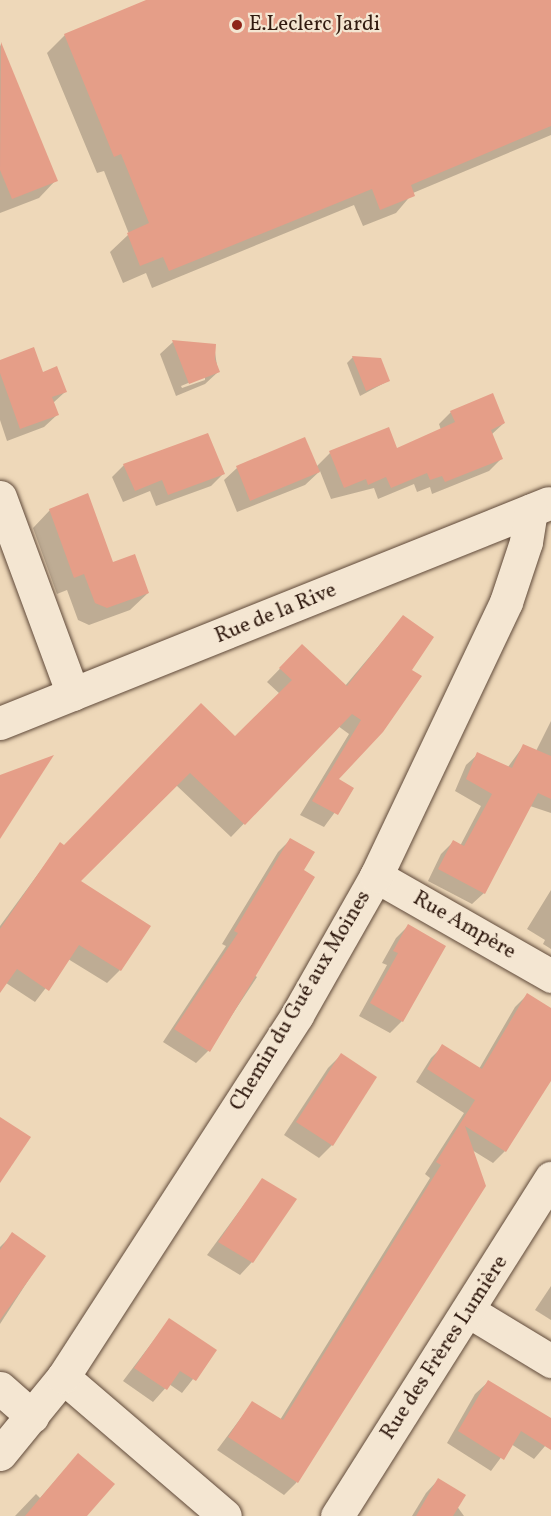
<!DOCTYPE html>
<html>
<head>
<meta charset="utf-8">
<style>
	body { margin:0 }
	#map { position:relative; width:551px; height:1516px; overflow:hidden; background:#eed8b9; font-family:Vollkorn,serif }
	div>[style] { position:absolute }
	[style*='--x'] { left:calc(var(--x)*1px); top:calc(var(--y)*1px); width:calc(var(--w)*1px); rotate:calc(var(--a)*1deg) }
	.shadow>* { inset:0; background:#0003 }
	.building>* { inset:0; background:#e59e88 }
	.roads { filter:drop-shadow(0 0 2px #604a3a) drop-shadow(0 0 2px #604a3a) }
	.minor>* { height:33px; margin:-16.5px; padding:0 16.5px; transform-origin:16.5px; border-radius:16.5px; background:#f4e6d2 }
	.dots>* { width:16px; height:16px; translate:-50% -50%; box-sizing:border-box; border:3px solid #f4e6d2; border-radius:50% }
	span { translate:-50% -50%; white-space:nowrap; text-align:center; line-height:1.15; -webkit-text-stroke:4.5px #f4e6d2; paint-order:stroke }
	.poi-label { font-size:21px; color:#311b10 }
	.left { translate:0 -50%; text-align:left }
	.street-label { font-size:21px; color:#311b10 }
</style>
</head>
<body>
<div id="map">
	<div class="shadow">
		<i style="clip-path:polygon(150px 0,551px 0,551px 135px,413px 193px,396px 213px,363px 226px,354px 205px,152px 288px,146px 273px,123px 283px,110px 252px,129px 234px,104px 171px,97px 173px,47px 53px,65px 35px)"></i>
		<i style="clip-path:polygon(0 44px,56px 180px,39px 198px,0 213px)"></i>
		<i style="clip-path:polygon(evenodd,173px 342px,214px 346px,218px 372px,205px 384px,176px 396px,160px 354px,173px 342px,205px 376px,205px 380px,182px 388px,181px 386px,205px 376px)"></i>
		<i style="clip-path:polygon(353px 357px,388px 381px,360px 396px,347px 363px)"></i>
		<i style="clip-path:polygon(0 362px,65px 392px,53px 403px,57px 415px,44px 427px,7px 441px,0 420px)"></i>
		<i style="clip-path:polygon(451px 412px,504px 423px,491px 435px,501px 459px,489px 471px,432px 494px,430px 487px,417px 492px,414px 484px,378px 499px,374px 488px,331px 499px,320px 471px,305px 485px,237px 512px,224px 480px,237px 468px,316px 467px,330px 453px,396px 450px,441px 430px,439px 424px)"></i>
		<i style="clip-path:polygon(124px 465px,223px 474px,211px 486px,156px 506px,150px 491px,123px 502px,112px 477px)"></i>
		<i style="clip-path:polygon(50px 510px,148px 593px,130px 610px,89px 625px,78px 620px,67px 590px,57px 594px,33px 528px)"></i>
		<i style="clip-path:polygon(403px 617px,432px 637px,337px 780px,352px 789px,324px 827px,300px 815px,349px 734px,338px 726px,231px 837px,176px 785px,79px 881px,120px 970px,107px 983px,68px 959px,35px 1002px,0 979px,0 926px,60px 844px,64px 847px,235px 738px,280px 694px,267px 682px,302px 646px,345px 686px)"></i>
		<i style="clip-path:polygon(551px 721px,551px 813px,530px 806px,484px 893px,472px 904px,428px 881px,441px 854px,453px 842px,460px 846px,481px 806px,455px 791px,466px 765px,478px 754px,508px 767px,524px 745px,536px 751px)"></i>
		<i style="clip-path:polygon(290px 840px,302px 871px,254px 975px,257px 977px,208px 1051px,196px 1063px,163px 1042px,226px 946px,222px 944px,278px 852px)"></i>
		<i style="clip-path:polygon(551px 890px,551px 949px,543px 944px,545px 940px,527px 929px)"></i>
		<i style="clip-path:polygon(408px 926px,402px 1021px,390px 1033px,359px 1016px,387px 965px,382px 963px,396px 938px)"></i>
		<i style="clip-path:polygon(527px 995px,551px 1010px,551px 1074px,505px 1151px,493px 1163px,472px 1150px,484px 1186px,296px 1483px,284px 1495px,217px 1450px,252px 1403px,280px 1420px,430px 1178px,425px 1174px,464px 1113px,416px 1082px,431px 1058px,443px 1046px,479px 1069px,515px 1007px)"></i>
		<i style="clip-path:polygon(341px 1055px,375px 1078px,332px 1145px,319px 1158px,284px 1135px,328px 1068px)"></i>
		<i style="clip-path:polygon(262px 1180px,252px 1262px,240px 1275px,207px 1255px)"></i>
		<i style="clip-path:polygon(13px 1234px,44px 1256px,0 1324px,0 1247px)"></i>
		<i style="clip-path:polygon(551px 1286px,551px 1320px,535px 1310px)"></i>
		<i style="clip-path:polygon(169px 1320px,215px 1351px,182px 1393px,169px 1384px,153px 1402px,123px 1381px)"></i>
		<i style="clip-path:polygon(488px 1382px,551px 1420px,551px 1439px,534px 1459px,511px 1444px,491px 1471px,447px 1443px,475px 1394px)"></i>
		<i style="clip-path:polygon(66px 1468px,85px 1516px,15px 1516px,36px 1494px,40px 1498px)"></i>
		<i style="clip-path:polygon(438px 1480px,464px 1516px,412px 1516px,426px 1493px)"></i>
	</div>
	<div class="building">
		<i style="clip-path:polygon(146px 0,551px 0,551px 126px,411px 185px,415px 196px,380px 210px,372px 189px,169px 271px,163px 257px,140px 266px,127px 233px,149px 223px,121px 154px,114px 157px,64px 34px)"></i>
		<i style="clip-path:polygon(1px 42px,58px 181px,12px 199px,0 170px)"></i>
		<i style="clip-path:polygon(172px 340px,216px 344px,215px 359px,220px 372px,189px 384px)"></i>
		<i style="clip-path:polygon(34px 347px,43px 372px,57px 366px,67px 392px,52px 397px,59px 415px,20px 429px,0 373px,0 360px)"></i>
		<i style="clip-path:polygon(352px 356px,381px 358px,390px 381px,366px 391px)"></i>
		<i style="clip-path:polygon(493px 393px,505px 423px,491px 430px,503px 459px,445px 482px,442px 476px,430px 480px,427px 473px,391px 488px,386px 477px,368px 485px,366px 479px,344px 488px,329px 451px,389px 427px,397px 448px,455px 422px,450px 411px)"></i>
		<i style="clip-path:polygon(208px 433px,225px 474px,168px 495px,162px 480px,135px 491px,123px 464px)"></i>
		<i style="clip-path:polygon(305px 437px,320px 472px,250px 501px,236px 466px)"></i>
		<i style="clip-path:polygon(88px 493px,113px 562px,135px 554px,149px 593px,107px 608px,95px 603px,84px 574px,74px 578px,49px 509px)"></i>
		<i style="clip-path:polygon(403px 615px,434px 637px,412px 670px,422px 676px,383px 732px,339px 779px,354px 788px,338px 815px,312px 801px,329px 773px,333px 776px,329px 773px,361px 720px,352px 714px,245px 825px,190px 773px,81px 881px,151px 926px,121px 971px,79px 945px,49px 991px,17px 969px,0 993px,0 929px,60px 842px,64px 845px,201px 703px,235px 736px,292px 680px,279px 668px,302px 644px,347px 686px)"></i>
		<i style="clip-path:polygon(523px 744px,551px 756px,551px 799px,538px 793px,485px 894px,438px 869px,453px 840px,464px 846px,492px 794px,466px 779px,477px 752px,512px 768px)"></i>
		<i style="clip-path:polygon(54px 755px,0 839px,0 775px)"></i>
		<i style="clip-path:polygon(290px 838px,315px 852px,304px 870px,315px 877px,210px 1052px,174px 1029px,238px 933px,234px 931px)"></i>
		<i style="clip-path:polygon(408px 924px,446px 946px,403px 1022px,370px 1003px,398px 953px,393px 951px)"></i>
		<i style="clip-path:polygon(527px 993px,551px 1008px,551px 1081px,506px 1152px,465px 1126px,486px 1186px,298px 1483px,228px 1437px,252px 1401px,283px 1420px,441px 1165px,436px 1162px,475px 1100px,427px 1069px,442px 1044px,482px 1069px)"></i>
		<i style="clip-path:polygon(341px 1053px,377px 1077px,333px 1146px,296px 1122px)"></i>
		<i style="clip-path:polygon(0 1117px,31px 1137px,0 1183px)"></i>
		<i style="clip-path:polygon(262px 1178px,297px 1199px,253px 1263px,218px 1242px)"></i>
		<i style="clip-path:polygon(12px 1232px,46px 1256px,0 1320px,0 1250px)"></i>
		<i style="clip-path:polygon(169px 1318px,217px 1350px,196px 1381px,180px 1371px,167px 1390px,134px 1368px)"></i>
		<i style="clip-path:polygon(488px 1380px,551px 1418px,551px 1450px,521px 1431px,504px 1460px,458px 1431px)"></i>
		<i style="clip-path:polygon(78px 1453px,115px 1484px,87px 1516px,25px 1516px)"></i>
		<i style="clip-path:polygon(438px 1478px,466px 1495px,453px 1516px,416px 1516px)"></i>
	</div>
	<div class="roads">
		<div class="minor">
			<i style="--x:0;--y:497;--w:210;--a:69.7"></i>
			<i style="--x:0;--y:723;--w:591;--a:-21.84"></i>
			<i style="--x:376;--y:876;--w:202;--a:29.7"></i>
			<i style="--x:470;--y:1312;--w:95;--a:31.2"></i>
			<i style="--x:63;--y:1377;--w:213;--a:40.6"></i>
			<i style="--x:0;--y:1388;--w:43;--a:41.2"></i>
			<i style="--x:0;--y:1454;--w:99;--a:-50.7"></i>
			<i style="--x:63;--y:1377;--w:431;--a:-57.1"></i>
			<i style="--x:297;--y:1015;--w:160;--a:-60.4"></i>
			<i style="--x:376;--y:876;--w:303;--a:-64.6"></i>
			<i style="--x:506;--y:602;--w:63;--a:-71.6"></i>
			<i style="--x:526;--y:542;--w:32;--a:-81"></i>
			<i style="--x:337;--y:1516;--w:400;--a:-57.7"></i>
		</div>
	</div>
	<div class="dots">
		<i style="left:237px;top:25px;background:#8f2418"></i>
	</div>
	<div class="poi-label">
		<span class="left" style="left:249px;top:25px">E.Leclerc Jardi</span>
	</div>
	<div class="street-label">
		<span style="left:276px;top:614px;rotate:-22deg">Rue de la Rive</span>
		<span style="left:464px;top:926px;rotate:30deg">Rue Ampère</span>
		<span style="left:301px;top:1001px;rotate:-59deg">Chemin du Gué aux Moines</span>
		<span style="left:445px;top:1348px;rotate:-57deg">Rue des Frères Lumière</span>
	</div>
</div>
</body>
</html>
